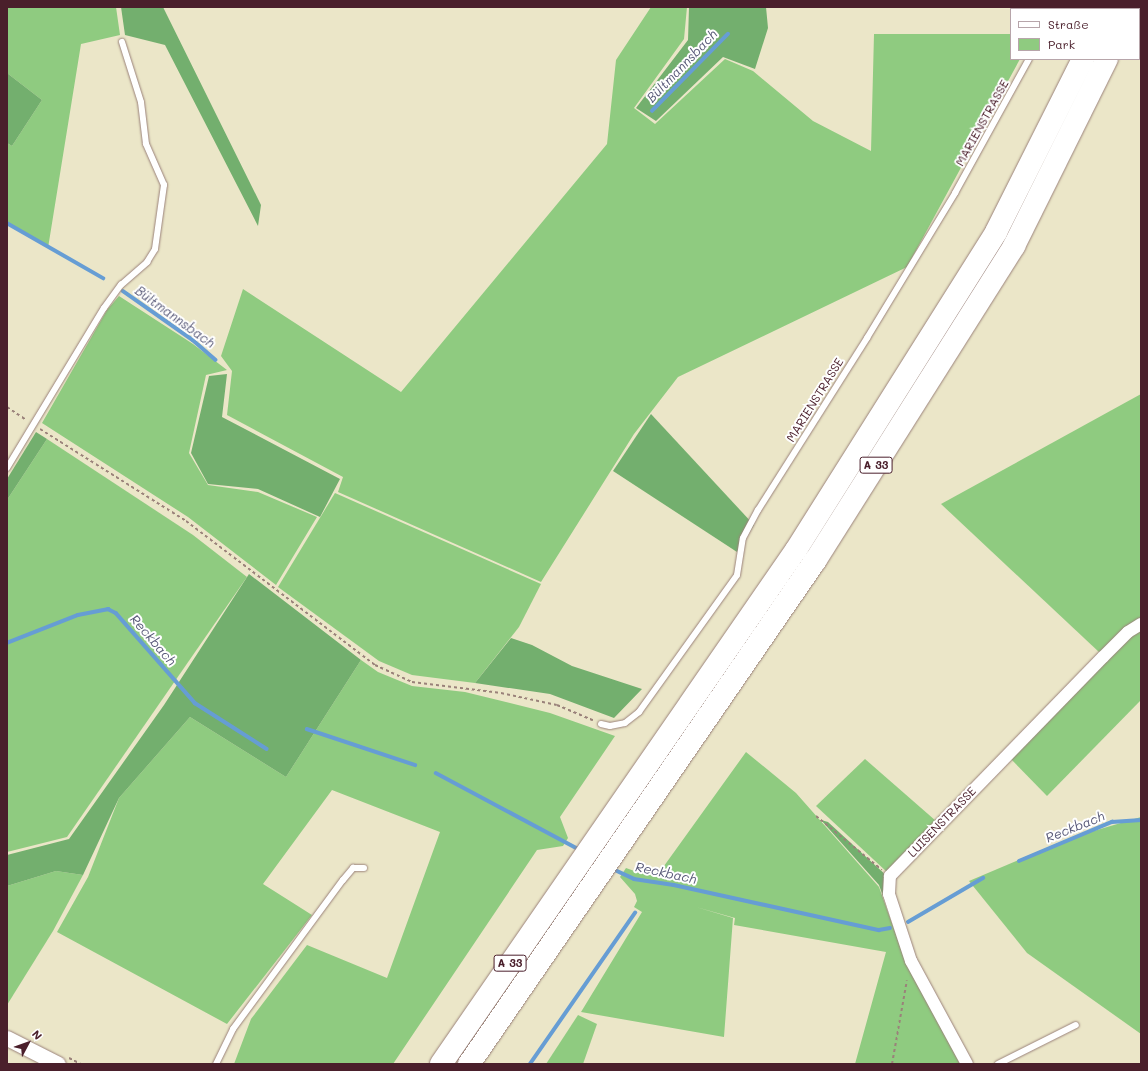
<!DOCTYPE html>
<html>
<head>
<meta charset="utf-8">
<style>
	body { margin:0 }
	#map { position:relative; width:1148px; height:1071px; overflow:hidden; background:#ebe6c8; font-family:Mali,sans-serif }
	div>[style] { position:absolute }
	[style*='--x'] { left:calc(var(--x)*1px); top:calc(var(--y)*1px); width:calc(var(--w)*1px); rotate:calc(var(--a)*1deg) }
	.green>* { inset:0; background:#8fcb80 }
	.forest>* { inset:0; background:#73af6e }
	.stream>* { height:3.5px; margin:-1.75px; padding:0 1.75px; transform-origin:1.75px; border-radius:1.75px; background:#669dd4 }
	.path>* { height:2px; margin-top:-1px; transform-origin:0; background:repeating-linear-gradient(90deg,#9a827a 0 3px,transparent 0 6px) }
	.roads { filter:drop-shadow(0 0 1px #9a827a) drop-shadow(0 0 1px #9a827a) }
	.service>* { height:6px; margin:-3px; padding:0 3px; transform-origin:3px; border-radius:3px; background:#fff }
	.minor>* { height:12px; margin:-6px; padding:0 6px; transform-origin:6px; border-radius:6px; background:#fff }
	.tertiary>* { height:15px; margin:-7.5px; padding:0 7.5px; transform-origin:7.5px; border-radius:7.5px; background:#fff }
	.motorway>* { height:22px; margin:-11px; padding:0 11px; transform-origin:11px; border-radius:11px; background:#fff }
	span { translate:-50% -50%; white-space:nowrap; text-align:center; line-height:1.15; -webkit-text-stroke:4px #fff; paint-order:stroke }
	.shield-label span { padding:1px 3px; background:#fff; border:1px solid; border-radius:3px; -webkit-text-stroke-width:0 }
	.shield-label { font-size:11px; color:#4a1f2b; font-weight:700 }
	.street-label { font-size:12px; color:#4a1f2b }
	.water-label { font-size:13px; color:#575877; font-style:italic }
	.frame { position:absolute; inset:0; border:8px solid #4a1f2b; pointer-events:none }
	.legend { position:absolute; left:1010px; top:8px; width:130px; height:52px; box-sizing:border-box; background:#fff; border:1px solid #b7a5aa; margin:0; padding:5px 7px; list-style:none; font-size:12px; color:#4a1f2b }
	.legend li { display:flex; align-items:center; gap:8px; height:20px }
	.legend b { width:20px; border:1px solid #b7a5aa }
	.north { position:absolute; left:8px; top:1023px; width:40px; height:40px; -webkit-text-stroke:3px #fff; paint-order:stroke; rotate:49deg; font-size:11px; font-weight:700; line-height:16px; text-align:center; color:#4a1f2b }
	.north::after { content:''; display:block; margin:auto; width:14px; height:18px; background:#4a1f2b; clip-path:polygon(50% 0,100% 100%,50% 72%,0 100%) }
</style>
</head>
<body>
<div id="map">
	<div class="green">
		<i style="clip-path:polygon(7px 7px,116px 7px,120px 35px,81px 44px,48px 248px,7px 223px,7px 143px,12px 146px,42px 100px,7px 73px)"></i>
		<i style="clip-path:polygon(651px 7px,687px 7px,684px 39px,634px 108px,655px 124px,725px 59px,753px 71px,813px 121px,871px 151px,874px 34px,1011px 34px,1011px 59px,1020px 59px,907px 267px,678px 377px,634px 434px,541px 582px,338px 492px,343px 477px,227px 415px,232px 371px,221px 356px,243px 289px,401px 392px,607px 144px,616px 60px)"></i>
		<i style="clip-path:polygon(119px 296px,193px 344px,227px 370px,206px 375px,189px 453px,208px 485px,258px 492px,317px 517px,276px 585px,188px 517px,42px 423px,107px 310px)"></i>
		<i style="clip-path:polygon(1141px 394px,1141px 618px,1100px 653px,941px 504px)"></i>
		<i style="clip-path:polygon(47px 439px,193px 535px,247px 577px,67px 837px,7px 852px,7px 500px)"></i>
		<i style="clip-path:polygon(335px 493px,541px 584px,519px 627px,475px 683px,412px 675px,379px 661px,278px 587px)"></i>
		<i style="clip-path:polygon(1141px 628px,1141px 700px,1047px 796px,1010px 758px,1105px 660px)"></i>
		<i style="clip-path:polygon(361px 660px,378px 672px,412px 686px,465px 692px,550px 713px,615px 736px,560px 817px,568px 838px,563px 846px,537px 850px,393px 1064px,234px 1064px,251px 1019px,307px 945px,387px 978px,440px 832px,332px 790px,263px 884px,312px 915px,227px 1024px,57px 932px,88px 877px,119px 798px,190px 717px,286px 777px)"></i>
		<i style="clip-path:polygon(746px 752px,796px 793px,879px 887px,905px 960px,960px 1064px,855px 1064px,886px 952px,734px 925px,735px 918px,696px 907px,733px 918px,724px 1037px,581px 1012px,642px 912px,634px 907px,637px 901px,635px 894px,620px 877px,626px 868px,640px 873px,653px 874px,664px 866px)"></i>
		<i style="clip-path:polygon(865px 759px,936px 821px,887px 872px,816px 806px)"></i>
		<i style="clip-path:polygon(1141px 817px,1141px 1034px,1027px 953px,969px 881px,1070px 838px)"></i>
		<i style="clip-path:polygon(56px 871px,83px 875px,53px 931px,7px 1005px,7px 886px)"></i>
		<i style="clip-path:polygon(578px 1015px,597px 1024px,583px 1064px,546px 1064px)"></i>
	</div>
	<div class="forest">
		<i style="clip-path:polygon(121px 7px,163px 7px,261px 205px,258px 226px,165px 45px,125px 35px)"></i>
		<i style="clip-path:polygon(689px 7px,766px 7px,768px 28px,755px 69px,723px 57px,656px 121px,636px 108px,688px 40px)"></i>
		<i style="clip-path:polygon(7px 73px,42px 100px,12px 146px,7px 143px)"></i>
		<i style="clip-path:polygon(227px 374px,222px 417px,340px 479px,320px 517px,258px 489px,208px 484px,191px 453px,209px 376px)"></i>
		<i style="clip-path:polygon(651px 414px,754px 525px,737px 552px,613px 471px)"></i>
		<i style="clip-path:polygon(36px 432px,47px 439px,7px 500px,7px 479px)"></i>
		<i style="clip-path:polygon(249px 574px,361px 660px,286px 777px,190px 717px,119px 798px,83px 875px,56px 871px,7px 886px,7px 855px,69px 839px,164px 705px)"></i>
		<i style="clip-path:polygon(511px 638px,532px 645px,572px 666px,642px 689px,614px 718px,550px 694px,475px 683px)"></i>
		<i style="clip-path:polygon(821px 820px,828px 822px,888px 877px,896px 932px,879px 885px)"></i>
	</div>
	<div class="stream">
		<i style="--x:652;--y:111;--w:108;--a:-45.4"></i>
		<i style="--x:7;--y:223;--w:111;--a:29.8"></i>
		<i style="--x:123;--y:291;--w:85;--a:35"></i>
		<i style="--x:193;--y:340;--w:30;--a:41"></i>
		<i style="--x:7;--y:643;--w:76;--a:-21.5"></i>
		<i style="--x:78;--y:615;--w:31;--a:-11"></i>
		<i style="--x:108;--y:609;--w:9;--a:27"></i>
		<i style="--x:116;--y:613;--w:120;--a:48.7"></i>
		<i style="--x:195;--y:703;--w:85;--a:32.6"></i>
		<i style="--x:307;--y:729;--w:114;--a:18.4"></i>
		<i style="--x:436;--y:773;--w:163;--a:28.1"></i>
		<i style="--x:1019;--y:861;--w:101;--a:-22.8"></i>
		<i style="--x:1112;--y:822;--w:29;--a:-4"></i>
		<i style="--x:613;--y:869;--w:23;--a:25"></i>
		<i style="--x:634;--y:879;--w:40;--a:8.5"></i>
		<i style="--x:674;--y:885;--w:210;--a:12.4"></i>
		<i style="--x:879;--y:930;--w:11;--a:-10"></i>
		<i style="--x:908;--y:922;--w:87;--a:-30.4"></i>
		<i style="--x:530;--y:1064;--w:184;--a:-55.2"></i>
	</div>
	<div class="path">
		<i style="--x:7;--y:407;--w:23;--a:34"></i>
		<i style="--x:40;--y:429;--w:173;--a:32.2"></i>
		<i style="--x:186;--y:521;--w:238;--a:37.3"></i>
		<i style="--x:375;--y:665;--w:41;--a:24.7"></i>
		<i style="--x:412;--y:682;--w:90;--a:7"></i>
		<i style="--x:501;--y:693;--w:57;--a:12.1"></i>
		<i style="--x:557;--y:705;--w:39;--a:23"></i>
		<i style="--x:816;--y:816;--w:85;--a:39.3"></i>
		<i style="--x:69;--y:1058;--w:13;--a:27"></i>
		<i style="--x:892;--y:1064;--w:85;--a:-79.9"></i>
	</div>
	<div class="roads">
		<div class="service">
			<i style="--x:1055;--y:9;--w:2;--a:-63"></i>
			<i style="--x:7;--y:468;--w:187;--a:-58.8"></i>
			<i style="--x:104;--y:308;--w:29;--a:-54"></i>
			<i style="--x:121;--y:285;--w:35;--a:-41"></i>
			<i style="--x:147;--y:262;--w:15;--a:-58"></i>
			<i style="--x:155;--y:249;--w:65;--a:-82"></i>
			<i style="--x:164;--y:185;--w:45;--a:-113.7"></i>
			<i style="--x:146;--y:144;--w:42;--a:-96.8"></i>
			<i style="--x:141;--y:102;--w:63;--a:-107.6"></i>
			<i style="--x:601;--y:724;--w:9;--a:13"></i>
			<i style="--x:610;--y:726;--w:15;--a:-11"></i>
			<i style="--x:625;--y:723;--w:18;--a:-38"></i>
			<i style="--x:639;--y:712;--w:168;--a:-54.4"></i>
			<i style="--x:737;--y:575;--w:37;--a:-81"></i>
			<i style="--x:743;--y:538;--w:32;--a:-62"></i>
			<i style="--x:758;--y:510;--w:204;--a:-57.6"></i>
			<i style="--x:867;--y:338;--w:170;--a:-58.7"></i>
			<i style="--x:955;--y:193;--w:153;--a:-61.1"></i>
			<i style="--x:216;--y:1064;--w:39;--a:-64"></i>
			<i style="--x:233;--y:1029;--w:185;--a:-53.6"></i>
			<i style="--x:343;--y:880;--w:16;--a:-50"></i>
			<i style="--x:353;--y:868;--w:11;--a:0"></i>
			<i style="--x:998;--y:1064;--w:87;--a:-26.6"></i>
		</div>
		<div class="minor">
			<i style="--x:967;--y:1064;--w:117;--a:-118.5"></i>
			<i style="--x:911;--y:961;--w:71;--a:-108.2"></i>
			<i style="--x:889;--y:894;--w:18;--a:-87"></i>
			<i style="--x:890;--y:876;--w:305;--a:-45.8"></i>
			<i style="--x:1103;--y:657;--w:35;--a:-45"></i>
			<i style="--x:1128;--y:632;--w:15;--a:-32"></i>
		</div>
		<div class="tertiary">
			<i style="--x:7;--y:1038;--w:57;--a:27"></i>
		</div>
		<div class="motorway">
			<i style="--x:1106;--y:9;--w:2;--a:-63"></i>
			<i style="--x:1132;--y:9;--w:2;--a:-63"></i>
			<i style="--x:441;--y:1064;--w:625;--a:-55.37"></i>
			<i style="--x:796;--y:550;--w:376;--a:-57.8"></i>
			<i style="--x:996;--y:232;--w:194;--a:-63.3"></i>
			<i style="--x:469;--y:1064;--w:611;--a:-55.48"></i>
			<i style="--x:815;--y:561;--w:373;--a:-57.7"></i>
			<i style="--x:1014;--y:246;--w:209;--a:-63.6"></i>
		</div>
	</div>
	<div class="shield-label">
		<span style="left:876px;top:465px">A 33</span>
		<span style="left:510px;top:963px">A 33</span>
	</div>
	<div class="street-label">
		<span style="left:982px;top:123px;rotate:-61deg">MARIENSTRASSE</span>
		<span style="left:815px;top:400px;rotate:-58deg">MARIENSTRASSE</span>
		<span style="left:942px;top:822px;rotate:-46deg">LUISENSTRASSE</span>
	</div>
	<div class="water-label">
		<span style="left:682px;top:66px;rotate:-46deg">Bültmannsbach</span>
		<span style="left:175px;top:317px;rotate:36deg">Bültmannsbach</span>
		<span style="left:153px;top:640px;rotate:49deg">Reckbach</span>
		<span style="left:1075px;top:827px;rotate:-22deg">Reckbach</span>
		<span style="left:666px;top:873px;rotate:12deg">Reckbach</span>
	</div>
	<div class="frame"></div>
	<ul class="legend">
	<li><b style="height:5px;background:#fff"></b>Straße</li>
	<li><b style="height:11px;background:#8fcb80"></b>Park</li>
	</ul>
	<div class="north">N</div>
</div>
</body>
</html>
